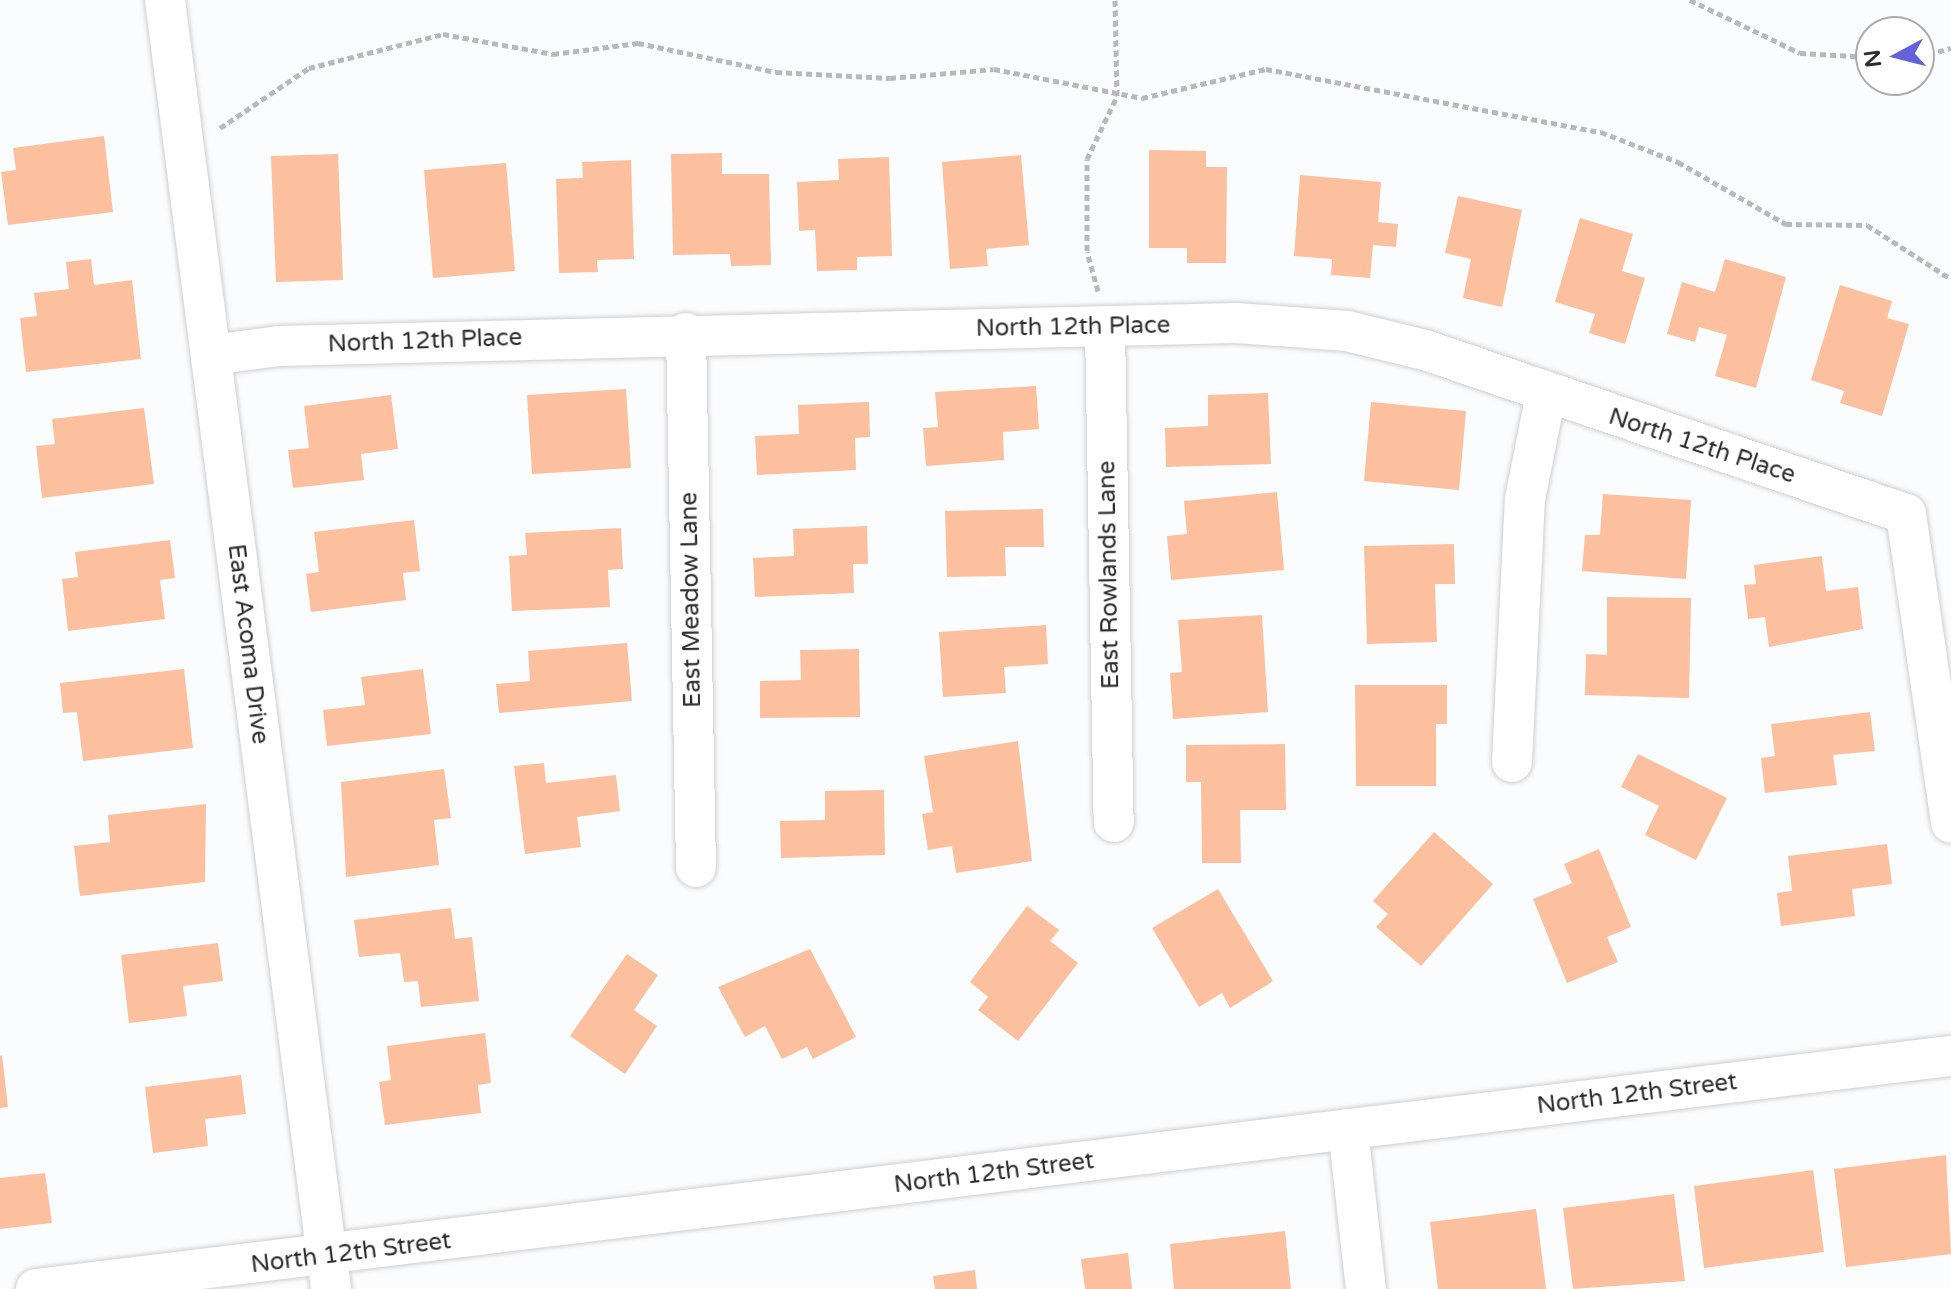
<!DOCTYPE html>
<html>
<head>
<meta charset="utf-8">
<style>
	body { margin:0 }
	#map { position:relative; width:1951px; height:1289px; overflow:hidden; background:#fbfcfd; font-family:"Varela Round",sans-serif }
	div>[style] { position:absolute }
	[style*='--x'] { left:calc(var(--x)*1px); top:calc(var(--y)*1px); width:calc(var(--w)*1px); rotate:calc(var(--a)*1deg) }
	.building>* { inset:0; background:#fcc09f }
	.path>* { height:5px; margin-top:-2.5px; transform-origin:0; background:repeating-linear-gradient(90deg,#b9b9ba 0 6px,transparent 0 10px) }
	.roads { filter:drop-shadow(0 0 2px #cfcfd0) drop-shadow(0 0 2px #cfcfd0) }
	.minor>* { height:40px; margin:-20px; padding:0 20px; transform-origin:20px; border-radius:20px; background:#fff }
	span { translate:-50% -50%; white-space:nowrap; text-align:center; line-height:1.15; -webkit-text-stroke:6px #fff; paint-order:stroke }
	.street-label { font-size:24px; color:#2d2d2e }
	.north { position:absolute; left:1855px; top:16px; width:80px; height:80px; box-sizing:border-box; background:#fff; border:2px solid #ababab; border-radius:50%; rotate:263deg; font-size:22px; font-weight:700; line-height:32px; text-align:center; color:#2d2d2e }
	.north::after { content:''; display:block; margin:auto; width:28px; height:36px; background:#6362db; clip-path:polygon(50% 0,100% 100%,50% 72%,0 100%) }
</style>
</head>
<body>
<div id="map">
	<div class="building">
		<i style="clip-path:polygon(104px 136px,113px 212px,8px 225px,1px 172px,16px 170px,13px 148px)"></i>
		<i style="clip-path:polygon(1149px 150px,1206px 151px,1206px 167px,1227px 167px,1226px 263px,1187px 263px,1187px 248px,1149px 248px)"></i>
		<i style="clip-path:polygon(722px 153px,722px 174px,769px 174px,771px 265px,731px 266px,730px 254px,673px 255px,671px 154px)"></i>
		<i style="clip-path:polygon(338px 154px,343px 280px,276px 282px,271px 156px)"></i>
		<i style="clip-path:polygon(1021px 155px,1029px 245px,986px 249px,988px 266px,950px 269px,942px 162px)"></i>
		<i style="clip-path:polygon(889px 157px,892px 256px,857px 257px,857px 270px,817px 271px,815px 230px,799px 231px,797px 182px,839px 180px,838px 159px)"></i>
		<i style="clip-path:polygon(631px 160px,634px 259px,597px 260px,598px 272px,559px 273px,556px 179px,583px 178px,582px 162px)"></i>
		<i style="clip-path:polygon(506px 163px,515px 271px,433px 278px,424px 170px)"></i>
		<i style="clip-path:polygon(1300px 175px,1381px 182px,1378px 222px,1398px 224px,1396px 247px,1373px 245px,1370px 278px,1331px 275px,1332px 259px,1294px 256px)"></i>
		<i style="clip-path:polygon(1458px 196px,1522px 210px,1502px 307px,1463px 298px,1471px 259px,1445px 253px)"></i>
		<i style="clip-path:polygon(1580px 218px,1633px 234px,1622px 271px,1645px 278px,1625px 344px,1589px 333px,1595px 314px,1555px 302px)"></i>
		<i style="clip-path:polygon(91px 259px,94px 285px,132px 280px,141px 359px,26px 372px,20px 318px,37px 316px,34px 293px,69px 289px,66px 262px)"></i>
		<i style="clip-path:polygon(1725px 259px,1786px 277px,1756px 388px,1715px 376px,1727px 335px,1699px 327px,1695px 342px,1667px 334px,1682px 282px,1715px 292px)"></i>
		<i style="clip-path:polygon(1840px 285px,1892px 301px,1887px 318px,1909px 324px,1882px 416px,1840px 403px,1844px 391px,1811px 380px)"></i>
		<i style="clip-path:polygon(1036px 386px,1039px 429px,1003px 432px,1004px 460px,926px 466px,923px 428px,938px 427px,935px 392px)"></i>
		<i style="clip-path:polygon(626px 389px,631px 468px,532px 474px,527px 395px)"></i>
		<i style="clip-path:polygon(1268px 393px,1271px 464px,1166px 467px,1165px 428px,1208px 426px,1208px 395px)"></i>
		<i style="clip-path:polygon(391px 395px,398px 449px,361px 454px,364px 480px,293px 488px,288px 450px,309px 448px,304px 406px)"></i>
		<i style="clip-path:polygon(869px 402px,870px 437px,855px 438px,856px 470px,757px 475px,755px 436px,799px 434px,798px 405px)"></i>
		<i style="clip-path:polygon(1371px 402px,1466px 411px,1459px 490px,1364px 481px)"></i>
		<i style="clip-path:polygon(144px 408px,154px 484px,42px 498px,36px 446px,55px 444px,52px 419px)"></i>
		<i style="clip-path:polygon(1277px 492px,1284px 570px,1171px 580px,1167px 536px,1187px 534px,1184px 501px)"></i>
		<i style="clip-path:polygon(1603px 494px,1691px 500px,1686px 579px,1582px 571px,1585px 535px,1600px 535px)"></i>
		<i style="clip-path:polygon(1043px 509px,1044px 547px,1005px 547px,1006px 576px,947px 577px,945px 511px)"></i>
		<i style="clip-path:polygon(414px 520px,420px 571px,403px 573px,406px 600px,311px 612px,306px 574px,319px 572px,314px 532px)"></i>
		<i style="clip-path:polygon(867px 526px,868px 564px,853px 564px,854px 593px,755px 597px,753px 558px,794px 556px,793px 529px)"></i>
		<i style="clip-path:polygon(621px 528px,623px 569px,608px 570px,610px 607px,512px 611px,509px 556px,527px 555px,525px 533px)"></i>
		<i style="clip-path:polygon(170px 540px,175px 578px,160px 580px,165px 619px,68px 631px,62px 579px,78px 577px,75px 552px)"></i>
		<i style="clip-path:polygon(1454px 544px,1455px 584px,1435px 584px,1437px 642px,1367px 644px,1364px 546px)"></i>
		<i style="clip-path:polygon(1822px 556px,1826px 591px,1858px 587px,1863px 629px,1769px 647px,1765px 617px,1748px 619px,1744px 585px,1756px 584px,1754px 565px)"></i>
		<i style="clip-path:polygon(1607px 597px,1691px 598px,1689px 698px,1585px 695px,1586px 654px,1607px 655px)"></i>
		<i style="clip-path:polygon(1262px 615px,1268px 712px,1173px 719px,1170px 673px,1182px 672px,1178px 620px)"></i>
		<i style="clip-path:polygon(1046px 625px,1048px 664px,1004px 667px,1006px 693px,943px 697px,939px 632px)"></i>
		<i style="clip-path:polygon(627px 643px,632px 701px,499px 713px,496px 684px,530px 681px,528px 651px)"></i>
		<i style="clip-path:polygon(859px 649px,860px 717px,760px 718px,760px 681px,801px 680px,800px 650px)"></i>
		<i style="clip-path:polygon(184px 669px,193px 748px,83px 761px,77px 712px,63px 713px,60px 683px)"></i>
		<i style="clip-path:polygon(423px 669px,431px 734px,327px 746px,323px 710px,365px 705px,361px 677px)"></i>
		<i style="clip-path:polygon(1355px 685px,1447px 685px,1447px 724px,1436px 724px,1436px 786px,1356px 786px)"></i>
		<i style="clip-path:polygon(1870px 712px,1875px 751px,1833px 755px,1837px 785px,1765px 793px,1761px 758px,1775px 756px,1771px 724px)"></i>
		<i style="clip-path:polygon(1018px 741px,1032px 861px,956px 873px,952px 846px,928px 850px,922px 814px,933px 812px,924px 756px)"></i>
		<i style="clip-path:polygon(1285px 744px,1286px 810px,1240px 810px,1241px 863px,1202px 863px,1201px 782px,1186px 782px,1186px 745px)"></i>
		<i style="clip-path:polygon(1638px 754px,1727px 798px,1696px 860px,1645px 835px,1659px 806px,1621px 787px)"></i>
		<i style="clip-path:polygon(544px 763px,546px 783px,616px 775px,620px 811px,577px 817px,581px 847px,525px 854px,514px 766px)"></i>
		<i style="clip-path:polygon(444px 769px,451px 818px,434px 820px,439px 865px,346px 877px,341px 782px)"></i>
		<i style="clip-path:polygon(884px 790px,885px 855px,781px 858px,780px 821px,825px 820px,825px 791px)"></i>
		<i style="clip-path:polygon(206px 804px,205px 882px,80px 896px,74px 846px,110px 842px,108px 815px)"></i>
		<i style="clip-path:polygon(1434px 832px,1493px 884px,1421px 966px,1376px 927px,1388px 914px,1373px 901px)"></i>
		<i style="clip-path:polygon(1887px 844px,1892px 884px,1852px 889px,1855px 916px,1781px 926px,1777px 893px,1792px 891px,1788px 856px)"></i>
		<i style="clip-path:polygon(1599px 849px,1631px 927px,1607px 937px,1618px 962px,1567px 983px,1533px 899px,1572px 883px,1564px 864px)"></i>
		<i style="clip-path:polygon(1218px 889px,1273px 981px,1230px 1008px,1222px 993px,1199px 1007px,1152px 928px)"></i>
		<i style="clip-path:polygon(1027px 906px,1059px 930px,1050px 941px,1078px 963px,1018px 1041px,978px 1010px,988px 997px,970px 982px)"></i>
		<i style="clip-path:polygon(451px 908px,455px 939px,472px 937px,479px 1001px,421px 1007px,418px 981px,404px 982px,400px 953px,359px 957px,354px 920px)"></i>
		<i style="clip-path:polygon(218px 943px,223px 981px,183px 986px,187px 1016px,129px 1023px,121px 955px)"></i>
		<i style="clip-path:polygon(810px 949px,856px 1037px,813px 1059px,807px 1047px,782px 1059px,765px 1026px,745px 1037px,718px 987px)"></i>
		<i style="clip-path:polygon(627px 954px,658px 975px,634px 1010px,657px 1026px,625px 1074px,570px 1036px)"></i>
		<i style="clip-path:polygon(485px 1033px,491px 1083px,478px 1085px,481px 1113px,385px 1125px,379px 1082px,391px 1080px,387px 1046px)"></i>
		<i style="clip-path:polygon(2px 1055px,8px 1107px,0 1108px,0 1056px)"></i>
		<i style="clip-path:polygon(241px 1075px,246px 1114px,205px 1119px,208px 1146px,153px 1153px,145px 1087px)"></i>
		<i style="clip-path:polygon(1946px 1155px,1951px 1254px,1846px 1267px,1834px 1169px)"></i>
		<i style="clip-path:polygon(1813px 1170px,1824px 1252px,1704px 1268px,1694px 1186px)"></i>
		<i style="clip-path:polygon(45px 1173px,52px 1223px,0 1229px,0 1178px)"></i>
		<i style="clip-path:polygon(1674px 1194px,1685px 1281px,1573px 1289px,1563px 1208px)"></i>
		<i style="clip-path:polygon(1536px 1209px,1546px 1289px,1438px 1289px,1430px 1222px)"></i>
		<i style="clip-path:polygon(1285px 1231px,1291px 1289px,1174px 1289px,1170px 1244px)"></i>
		<i style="clip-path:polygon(1128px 1253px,1132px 1289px,1085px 1289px,1081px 1259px)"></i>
		<i style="clip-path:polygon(975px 1270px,977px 1289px,935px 1289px,933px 1276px)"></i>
	</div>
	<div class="path">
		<i style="--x:1690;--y:0;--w:122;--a:25.7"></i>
		<i style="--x:1800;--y:53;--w:71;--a:3.2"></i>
		<i style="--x:1919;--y:57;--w:33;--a:-16"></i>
		<i style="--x:220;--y:128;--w:107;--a:-34"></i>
		<i style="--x:309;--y:68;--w:138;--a:-14.2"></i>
		<i style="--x:443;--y:34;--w:112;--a:10.3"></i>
		<i style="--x:553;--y:54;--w:86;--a:-7.4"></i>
		<i style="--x:638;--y:43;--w:141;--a:11.9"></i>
		<i style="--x:776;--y:72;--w:114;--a:3"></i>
		<i style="--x:890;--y:78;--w:104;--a:-4.9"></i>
		<i style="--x:994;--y:69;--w:151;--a:11.1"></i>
		<i style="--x:1142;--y:98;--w:127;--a:-13.2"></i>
		<i style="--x:1266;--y:69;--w:341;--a:10.7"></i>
		<i style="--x:1601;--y:132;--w:83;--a:21.3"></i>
		<i style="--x:1678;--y:162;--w:125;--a:29.9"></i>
		<i style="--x:1786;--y:224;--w:81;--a:0.7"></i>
		<i style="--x:1867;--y:225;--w:100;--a:32.7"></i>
		<i style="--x:1098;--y:291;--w:41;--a:-105.4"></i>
		<i style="--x:1087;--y:251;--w:92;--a:-90"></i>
		<i style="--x:1087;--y:159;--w:70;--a:-64.5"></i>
		<i style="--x:1117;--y:96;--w:96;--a:-91.2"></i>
	</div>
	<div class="roads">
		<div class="minor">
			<i style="--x:165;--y:0;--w:1300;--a:82.66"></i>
			<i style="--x:1105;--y:327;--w:495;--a:89"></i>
			<i style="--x:686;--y:333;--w:534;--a:88.93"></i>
			<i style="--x:211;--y:355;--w:69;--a:-7.5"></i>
			<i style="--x:279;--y:346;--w:957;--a:-1.38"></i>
			<i style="--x:1236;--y:323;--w:111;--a:4.1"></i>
			<i style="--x:1347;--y:331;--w:80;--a:13.7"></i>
			<i style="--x:1425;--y:350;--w:508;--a:18.83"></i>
			<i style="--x:1906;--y:514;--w:312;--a:81.7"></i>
			<i style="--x:1512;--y:762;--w:263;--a:-87.2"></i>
			<i style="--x:1525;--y:499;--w:107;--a:-78.7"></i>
			<i style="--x:1348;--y:1129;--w:161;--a:83.6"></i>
			<i style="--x:36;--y:1289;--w:1929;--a:-6.94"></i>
		</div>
	</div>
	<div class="street-label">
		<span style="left:1073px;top:327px;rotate:-1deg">North 12th Place</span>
		<span style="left:425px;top:341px;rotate:-2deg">North 12th Place</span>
		<span style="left:1702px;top:446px;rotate:18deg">North 12th Place</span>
		<span style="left:1109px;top:575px;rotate:-91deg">East Rowlands Lane</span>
		<span style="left:691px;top:600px;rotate:-91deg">East Meadow Lane</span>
		<span style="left:248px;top:644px;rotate:83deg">East Acoma Drive</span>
		<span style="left:1637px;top:1094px;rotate:-7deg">North 12th Street</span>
		<span style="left:994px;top:1173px;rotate:-7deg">North 12th Street</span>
		<span style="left:351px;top:1253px;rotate:-7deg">North 12th Street</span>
	</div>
	<div class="north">N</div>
</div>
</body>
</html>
